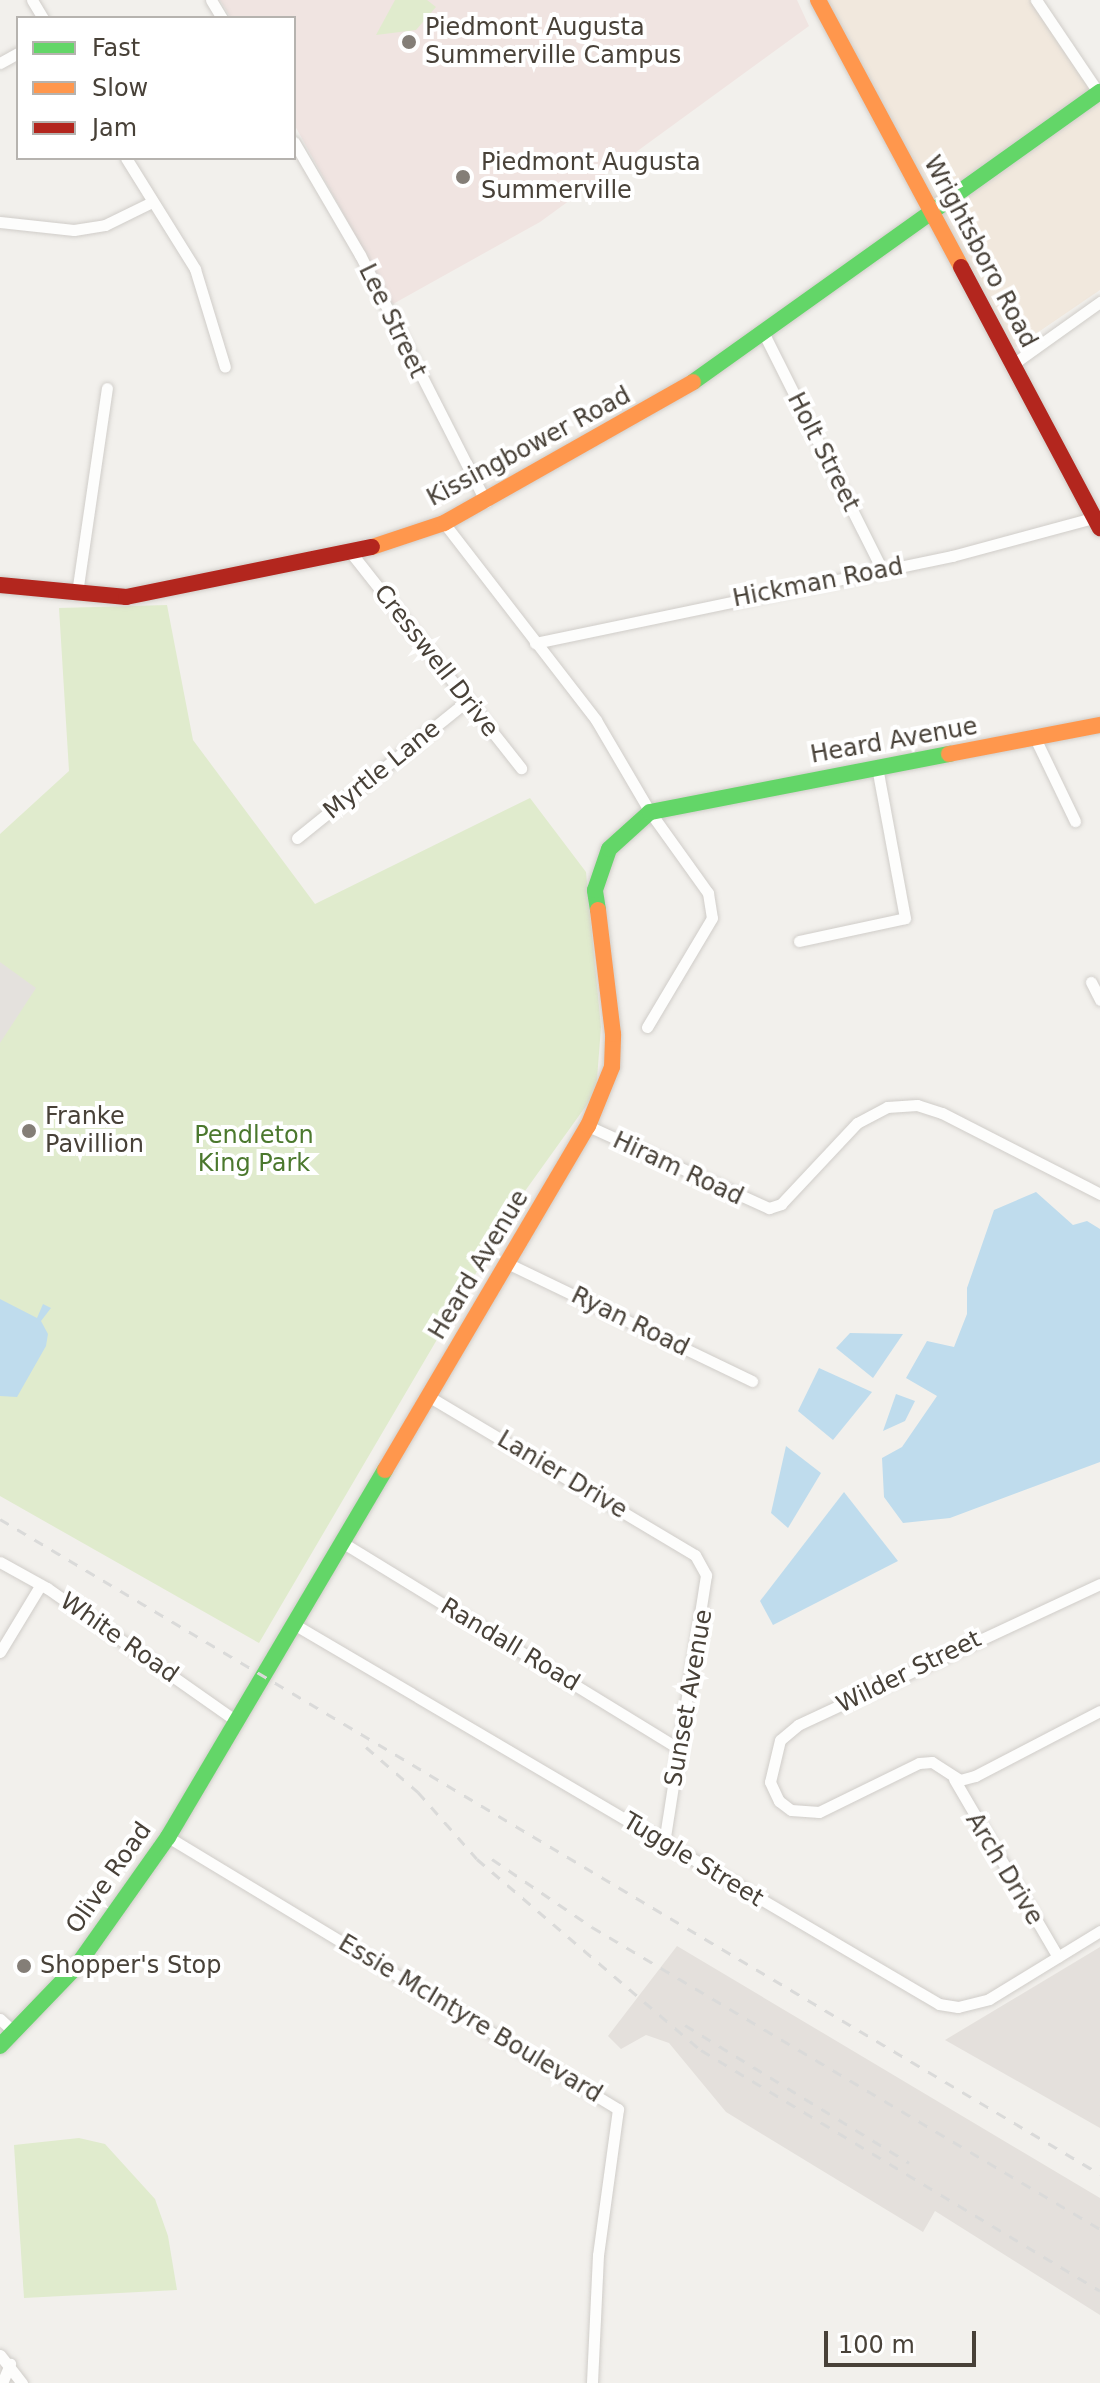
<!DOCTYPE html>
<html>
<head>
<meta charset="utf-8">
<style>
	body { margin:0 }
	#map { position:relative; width:1100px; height:2383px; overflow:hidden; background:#f2f0ec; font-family:"DejaVu Sans",sans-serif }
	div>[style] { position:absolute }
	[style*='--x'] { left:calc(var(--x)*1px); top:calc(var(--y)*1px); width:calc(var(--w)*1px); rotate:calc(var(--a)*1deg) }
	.commercial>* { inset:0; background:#f1e8dd }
	.industrial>* { inset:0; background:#e4e0dc }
	.medical>* { inset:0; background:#f0e4e1 }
	.green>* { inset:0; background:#e0ebcd }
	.parking>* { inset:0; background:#e4e1dd }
	.water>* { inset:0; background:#bfdced }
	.roads { filter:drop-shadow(0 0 2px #d0cdc9) drop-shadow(0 0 2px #d0cdc9) }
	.street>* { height:11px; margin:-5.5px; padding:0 5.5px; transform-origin:5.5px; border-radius:5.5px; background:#fdfdfc }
	.fast>* { height:16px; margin:-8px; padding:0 8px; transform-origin:8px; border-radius:8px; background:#63d668 }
	.slow>* { height:16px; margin:-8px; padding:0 8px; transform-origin:8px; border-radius:8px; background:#ff974d }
	.jam>* { height:16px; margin:-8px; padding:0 8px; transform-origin:8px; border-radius:8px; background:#b3261e }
	.rail>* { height:3px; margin-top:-1.5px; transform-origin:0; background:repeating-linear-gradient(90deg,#dadad9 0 10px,transparent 0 20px) }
	.dots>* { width:22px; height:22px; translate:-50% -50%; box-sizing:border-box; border:4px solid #fff; border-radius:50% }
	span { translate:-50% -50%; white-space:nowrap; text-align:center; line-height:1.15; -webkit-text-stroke:8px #fff; paint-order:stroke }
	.poi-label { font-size:24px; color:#484138 }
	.left { translate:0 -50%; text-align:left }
	.street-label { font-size:24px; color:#484138 }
	.park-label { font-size:24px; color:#4b782d }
	.legend { position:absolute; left:16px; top:16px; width:280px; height:144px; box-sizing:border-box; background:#fff; border:2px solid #b6b3af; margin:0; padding:10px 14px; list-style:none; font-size:24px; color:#484138 }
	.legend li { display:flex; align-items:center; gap:16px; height:40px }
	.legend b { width:40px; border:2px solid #b6b3af }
	.scale { position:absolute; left:824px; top:2331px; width:152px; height:36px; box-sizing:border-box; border:4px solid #484138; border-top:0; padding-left:10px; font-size:24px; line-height:28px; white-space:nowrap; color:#484138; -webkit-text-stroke:6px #fff; paint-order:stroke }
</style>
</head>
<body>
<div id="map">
	<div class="commercial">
		<i style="clip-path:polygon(826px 0,1030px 0,1100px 103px,1100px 290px,1015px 348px)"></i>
	</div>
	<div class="industrial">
		<i style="clip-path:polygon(677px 1946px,1100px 2198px,1100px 2315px,935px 2211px,923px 2232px,726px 2112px,669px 2043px,646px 2035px,621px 2049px,608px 2036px)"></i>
		<i style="clip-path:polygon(1100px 1947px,1100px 2128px,945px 2040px)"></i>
	</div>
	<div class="medical">
		<i style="clip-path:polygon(220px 0,797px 0,809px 26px,540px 222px,393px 304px,294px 124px,294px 18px,231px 18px)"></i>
	</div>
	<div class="green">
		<i style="clip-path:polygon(395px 0,427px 0,436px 7px,416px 30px,376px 35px)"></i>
		<i style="clip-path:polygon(167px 605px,193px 740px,315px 904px,530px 798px,586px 872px,601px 1027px,596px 1092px,520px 1198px,259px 1643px,0 1496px,0 834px,69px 771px,59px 608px)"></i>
		<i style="clip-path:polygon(79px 2138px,105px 2144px,155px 2199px,168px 2236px,177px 2290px,24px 2298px,14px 2145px)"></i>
	</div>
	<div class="parking">
		<i style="clip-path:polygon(0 962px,36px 988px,0 1043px)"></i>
	</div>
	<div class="water">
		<i style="clip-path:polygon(1036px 1192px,1073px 1225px,1087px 1221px,1100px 1229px,1100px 1462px,950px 1518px,903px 1523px,884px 1497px,882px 1458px,902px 1447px,937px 1396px,906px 1378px,927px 1341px,954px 1347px,967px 1314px,967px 1288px,994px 1210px)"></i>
		<i style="clip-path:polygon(0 1299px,37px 1318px,43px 1304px,51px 1308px,41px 1321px,48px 1334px,46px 1346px,17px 1397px,0 1396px)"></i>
		<i style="clip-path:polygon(850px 1333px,903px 1334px,873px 1378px,836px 1348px)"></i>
		<i style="clip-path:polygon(819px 1368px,872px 1392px,833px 1440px,798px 1411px)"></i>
		<i style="clip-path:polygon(896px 1394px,915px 1401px,905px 1421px,883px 1431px)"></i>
		<i style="clip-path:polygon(786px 1446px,821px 1473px,788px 1528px,771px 1513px)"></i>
		<i style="clip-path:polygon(844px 1492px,898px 1561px,773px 1625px,760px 1601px)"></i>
	</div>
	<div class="roads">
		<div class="street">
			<i style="--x:32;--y:0;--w:21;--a:59"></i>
			<i style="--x:211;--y:0;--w:21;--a:59"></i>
			<i style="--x:1036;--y:0;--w:115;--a:56"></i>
			<i style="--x:0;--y:63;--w:21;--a:-29"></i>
			<i style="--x:294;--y:142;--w:131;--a:59.7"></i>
			<i style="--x:360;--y:255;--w:277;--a:63"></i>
			<i style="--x:126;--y:158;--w:131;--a:58.1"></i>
			<i style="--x:195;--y:269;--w:102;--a:73"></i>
			<i style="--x:0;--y:222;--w:74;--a:6.2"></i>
			<i style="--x:74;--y:230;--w:31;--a:-9"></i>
			<i style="--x:105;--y:225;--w:52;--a:-26.1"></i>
			<i style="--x:764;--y:334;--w:264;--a:63.4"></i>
			<i style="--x:1013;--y:364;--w:107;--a:-35.5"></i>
			<i style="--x:444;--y:523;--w:249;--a:52.3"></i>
			<i style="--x:596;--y:720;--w:107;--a:59.6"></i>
			<i style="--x:650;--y:812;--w:100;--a:54.4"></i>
			<i style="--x:708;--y:893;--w:25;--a:81"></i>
			<i style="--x:712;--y:918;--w:127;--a:120.8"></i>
			<i style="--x:352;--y:554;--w:273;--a:51.7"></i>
			<i style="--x:77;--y:593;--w:207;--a:-81.7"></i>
			<i style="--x:535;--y:643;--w:426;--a:-11.8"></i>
			<i style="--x:952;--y:556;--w:153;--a:-15.1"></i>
			<i style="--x:1036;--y:740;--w:90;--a:64.3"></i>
			<i style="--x:297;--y:838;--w:218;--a:-38.9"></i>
			<i style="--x:799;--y:941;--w:108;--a:-12.2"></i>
			<i style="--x:905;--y:918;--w:154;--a:-100.5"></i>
			<i style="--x:1091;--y:982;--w:20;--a:63"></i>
			<i style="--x:588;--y:1126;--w:199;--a:24.4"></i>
			<i style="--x:769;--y:1208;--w:13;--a:-18"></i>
			<i style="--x:781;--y:1204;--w:111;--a:-46.8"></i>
			<i style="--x:857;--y:1123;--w:34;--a:-28"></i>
			<i style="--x:887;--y:1107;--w:30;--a:-4"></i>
			<i style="--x:917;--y:1105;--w:26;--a:18"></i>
			<i style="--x:942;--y:1113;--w:178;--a:27.1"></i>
			<i style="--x:507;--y:1263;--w:272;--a:25.7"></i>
			<i style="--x:428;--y:1396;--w:311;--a:30.8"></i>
			<i style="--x:695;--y:1555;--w:23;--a:61"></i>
			<i style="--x:706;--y:1575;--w:271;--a:98.9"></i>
			<i style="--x:340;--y:1541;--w:399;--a:31.5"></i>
			<i style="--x:0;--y:1562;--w:54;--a:29"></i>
			<i style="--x:47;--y:1588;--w:230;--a:35.1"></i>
			<i style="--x:1100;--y:1584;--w:333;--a:155"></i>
			<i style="--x:798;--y:1725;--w:23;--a:140"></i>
			<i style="--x:780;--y:1740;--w:43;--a:103.4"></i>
			<i style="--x:770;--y:1782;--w:21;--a:65"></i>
			<i style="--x:779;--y:1801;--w:15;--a:37"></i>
			<i style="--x:791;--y:1810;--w:28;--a:4"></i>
			<i style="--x:819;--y:1812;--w:111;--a:-26.1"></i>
			<i style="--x:919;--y:1763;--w:13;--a:-4"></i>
			<i style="--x:932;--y:1762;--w:33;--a:33"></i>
			<i style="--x:960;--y:1780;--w:16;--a:-15"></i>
			<i style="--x:975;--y:1776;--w:141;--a:-27.5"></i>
			<i style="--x:292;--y:1623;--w:751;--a:30.49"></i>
			<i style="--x:939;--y:2004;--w:19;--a:9"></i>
			<i style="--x:958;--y:2007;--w:32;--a:-14"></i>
			<i style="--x:989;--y:1999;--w:130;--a:-31.5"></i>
			<i style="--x:0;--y:1652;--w:77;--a:-58.8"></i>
			<i style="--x:954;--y:1779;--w:206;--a:59.7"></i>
			<i style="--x:168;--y:1837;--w:526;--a:31.15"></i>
			<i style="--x:618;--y:2109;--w:147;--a:97.8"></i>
			<i style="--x:598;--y:2255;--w:128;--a:92.7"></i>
			<i style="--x:0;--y:2019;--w:19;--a:43"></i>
			<i style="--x:0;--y:2355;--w:36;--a:52"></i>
			<i style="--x:2;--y:2383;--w:21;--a:-67"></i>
		</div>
		<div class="fast">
			<i style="--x:693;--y:382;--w:500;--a:-35.5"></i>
			<i style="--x:598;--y:910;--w:20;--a:-99"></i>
			<i style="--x:595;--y:890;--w:43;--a:-71.1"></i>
			<i style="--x:609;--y:849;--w:55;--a:-42.1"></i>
			<i style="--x:650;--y:812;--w:305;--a:-11"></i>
			<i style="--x:0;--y:2046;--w:110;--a:-46.1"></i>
			<i style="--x:76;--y:1967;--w:159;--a:-54.7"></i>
			<i style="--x:168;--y:1837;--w:426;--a:-59.4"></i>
		</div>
		<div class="slow">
			<i style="--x:818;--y:0;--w:303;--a:61.8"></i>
			<i style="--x:372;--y:547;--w:76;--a:-18.4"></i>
			<i style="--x:444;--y:523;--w:286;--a:-29.5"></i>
			<i style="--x:949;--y:754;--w:154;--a:-10.9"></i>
			<i style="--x:385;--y:1470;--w:399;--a:-59.5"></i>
			<i style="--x:588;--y:1126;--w:64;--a:-67.9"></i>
			<i style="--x:612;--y:1067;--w:33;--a:-88"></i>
			<i style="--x:613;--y:1034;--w:125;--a:-96.9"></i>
		</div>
		<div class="jam">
			<i style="--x:961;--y:267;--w:296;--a:62"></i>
			<i style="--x:0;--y:585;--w:127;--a:5.4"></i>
			<i style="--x:126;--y:597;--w:251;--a:-11.5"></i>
		</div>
	</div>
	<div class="rail">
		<i style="--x:0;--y:1519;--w:1280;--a:30.77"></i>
		<i style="--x:366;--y:1747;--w:69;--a:40.9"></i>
		<i style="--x:418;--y:1792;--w:89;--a:48.6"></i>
		<i style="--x:477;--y:1859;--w:294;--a:40.5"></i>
		<i style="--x:701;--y:2050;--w:466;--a:31.1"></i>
		<i style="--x:492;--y:1859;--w:121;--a:34.2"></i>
		<i style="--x:592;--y:1927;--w:591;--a:30.73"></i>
		<i style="--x:685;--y:2025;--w:263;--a:31.6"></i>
	</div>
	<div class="dots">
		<i style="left:409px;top:42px;background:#847e77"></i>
		<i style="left:463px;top:177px;background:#847e77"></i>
		<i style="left:29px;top:1131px;background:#847e77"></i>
		<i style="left:24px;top:1966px;background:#847e77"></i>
	</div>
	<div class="poi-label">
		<span class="left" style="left:425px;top:42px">Piedmont Augusta<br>Summerville Campus</span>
		<span class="left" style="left:481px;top:177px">Piedmont Augusta<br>Summerville</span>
		<span class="left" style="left:45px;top:1131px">Franke<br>Pavillion</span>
		<span class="left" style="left:40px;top:1966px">Shopper's Stop</span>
	</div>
	<div class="street-label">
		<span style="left:980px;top:252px;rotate:62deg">Wrightsboro Road</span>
		<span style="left:392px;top:321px;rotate:64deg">Lee Street</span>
		<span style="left:529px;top:447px;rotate:-28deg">Kissingbower Road</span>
		<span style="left:823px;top:452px;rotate:63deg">Holt Street</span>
		<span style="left:818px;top:583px;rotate:-11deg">Hickman Road</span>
		<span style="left:436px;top:661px;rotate:52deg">Cresswell Drive</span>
		<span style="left:894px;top:741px;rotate:-10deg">Heard Avenue</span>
		<span style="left:382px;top:770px;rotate:-39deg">Myrtle Lane</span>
		<span style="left:678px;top:1169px;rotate:25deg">Hiram Road</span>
		<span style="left:479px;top:1265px;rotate:-59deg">Heard Avenue</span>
		<span style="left:630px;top:1322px;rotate:26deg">Ryan Road</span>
		<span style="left:562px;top:1475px;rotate:31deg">Lanier Drive</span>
		<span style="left:119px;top:1638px;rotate:35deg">White Road</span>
		<span style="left:510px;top:1645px;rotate:31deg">Randall Road</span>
		<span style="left:909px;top:1672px;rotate:-26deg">Wilder Street</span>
		<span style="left:689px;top:1698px;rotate:-80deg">Sunset Avenue</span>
		<span style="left:693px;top:1860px;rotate:31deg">Tuggle Street</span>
		<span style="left:1004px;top:1869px;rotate:59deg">Arch Drive</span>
		<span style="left:109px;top:1878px;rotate:-55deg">Olive Road</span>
		<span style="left:470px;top:2019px;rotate:31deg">Essie McIntyre Boulevard</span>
	</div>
	<div class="park-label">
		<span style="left:254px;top:1150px">Pendleton<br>King Park</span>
	</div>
	<ul class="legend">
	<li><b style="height:10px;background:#63d668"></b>Fast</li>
	<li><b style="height:10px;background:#ff974d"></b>Slow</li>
	<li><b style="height:10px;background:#b3261e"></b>Jam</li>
	</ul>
	<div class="scale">100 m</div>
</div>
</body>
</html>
